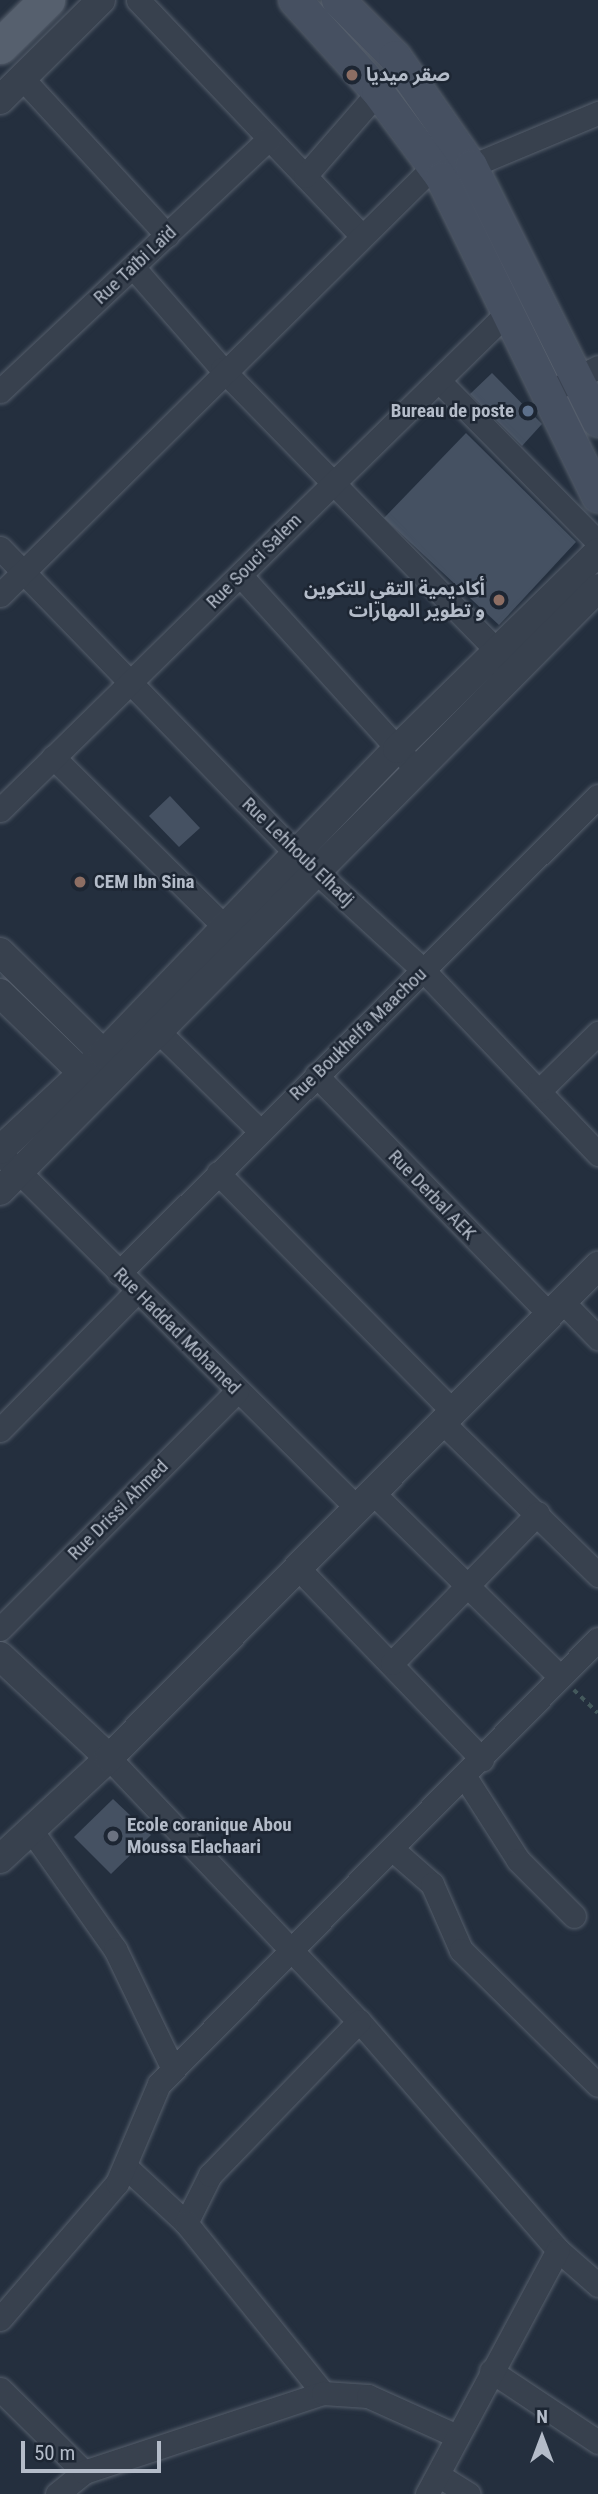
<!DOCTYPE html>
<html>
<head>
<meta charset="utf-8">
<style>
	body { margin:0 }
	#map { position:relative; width:598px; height:2494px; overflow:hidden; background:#242f3e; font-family:"Roboto Condensed","Noto Sans Arabic",sans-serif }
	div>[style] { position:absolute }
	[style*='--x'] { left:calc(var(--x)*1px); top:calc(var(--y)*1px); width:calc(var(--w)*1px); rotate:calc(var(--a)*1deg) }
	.building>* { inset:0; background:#455162 }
	.path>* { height:3.5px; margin-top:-1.75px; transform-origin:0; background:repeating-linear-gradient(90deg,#44595c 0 5px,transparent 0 10px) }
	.roads { filter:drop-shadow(0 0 2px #565f6c) drop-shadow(0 0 2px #565f6c) }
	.minor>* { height:23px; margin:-11.5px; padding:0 11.5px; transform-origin:11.5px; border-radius:11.5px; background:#38414e }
	.tertiary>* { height:28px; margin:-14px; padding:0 14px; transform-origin:14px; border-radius:14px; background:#38414e }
	.secondary>* { height:32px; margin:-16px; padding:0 16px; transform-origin:16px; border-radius:16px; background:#465061 }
	.primary>* { height:35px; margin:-17.5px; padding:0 17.5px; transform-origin:17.5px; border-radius:17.5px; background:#56606e }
	.dots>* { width:19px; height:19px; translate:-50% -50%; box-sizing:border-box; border:4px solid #1d2633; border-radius:50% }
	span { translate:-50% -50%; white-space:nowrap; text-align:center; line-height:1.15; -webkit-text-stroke:5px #1d2633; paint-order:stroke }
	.poi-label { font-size:19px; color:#b4bcc9; font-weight:700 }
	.left { translate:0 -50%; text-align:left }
	.right { translate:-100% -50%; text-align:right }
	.street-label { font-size:19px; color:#b4bcc9 }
	.north { position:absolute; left:507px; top:2403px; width:70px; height:70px; -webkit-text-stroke:5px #1d2633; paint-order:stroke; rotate:0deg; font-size:19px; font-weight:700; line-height:28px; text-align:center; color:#b4bcc9 }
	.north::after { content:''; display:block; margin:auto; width:24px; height:32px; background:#b4bcc9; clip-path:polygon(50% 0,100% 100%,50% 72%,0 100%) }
	.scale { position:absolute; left:21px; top:2441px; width:140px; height:32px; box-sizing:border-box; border:4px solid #b4bcc9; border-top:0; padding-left:9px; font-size:21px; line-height:24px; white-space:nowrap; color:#b4bcc9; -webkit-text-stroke:5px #1d2633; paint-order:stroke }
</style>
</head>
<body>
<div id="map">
	<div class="building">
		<i style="clip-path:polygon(492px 373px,542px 424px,522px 446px,470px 394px)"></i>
		<i style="clip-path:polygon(466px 433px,576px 542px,499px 625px,384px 518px)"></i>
		<i style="clip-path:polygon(170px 796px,200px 828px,179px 847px,149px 816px)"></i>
		<i style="clip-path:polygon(113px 1799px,151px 1835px,111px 1874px,74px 1837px)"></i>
	</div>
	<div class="path">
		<i style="--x:574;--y:1690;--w:33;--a:44"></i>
	</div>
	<div class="roads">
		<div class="minor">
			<i style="--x:138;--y:0;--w:323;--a:46.5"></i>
			<i style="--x:22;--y:78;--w:214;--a:47.3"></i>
			<i style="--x:305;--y:176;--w:111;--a:-49"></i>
			<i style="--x:133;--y:267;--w:135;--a:48.9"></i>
			<i style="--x:222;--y:369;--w:395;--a:45.7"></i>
			<i style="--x:440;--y:382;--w:225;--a:45.4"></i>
			<i style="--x:563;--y:385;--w:39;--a:-27"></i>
			<i style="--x:0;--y:391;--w:369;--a:-43.2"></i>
			<i style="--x:0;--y:548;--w:428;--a:45.9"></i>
			<i style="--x:298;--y:855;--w:171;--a:42.6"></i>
			<i style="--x:424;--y:971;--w:253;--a:46.4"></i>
			<i style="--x:241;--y:576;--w:261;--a:47.8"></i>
			<i style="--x:0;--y:595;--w:609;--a:-44.67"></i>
			<i style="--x:433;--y:167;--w:38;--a:-2"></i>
			<i style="--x:471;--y:166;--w:138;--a:-22.7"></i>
			<i style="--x:53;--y:757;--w:245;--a:44.7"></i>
			<i style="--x:0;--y:810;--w:711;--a:-44.43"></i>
			<i style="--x:161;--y:1034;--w:137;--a:44.4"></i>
			<i style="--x:316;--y:1075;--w:334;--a:45.7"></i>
			<i style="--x:539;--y:1091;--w:83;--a:-44.5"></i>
			<i style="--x:0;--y:1153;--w:502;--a:44.84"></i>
			<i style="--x:218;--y:1173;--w:334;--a:45.4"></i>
			<i style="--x:119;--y:1273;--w:676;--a:-44.88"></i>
			<i style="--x:562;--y:1301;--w:52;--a:45.8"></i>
			<i style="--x:442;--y:1422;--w:219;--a:44.4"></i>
			<i style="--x:0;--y:1430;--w:195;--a:-45.4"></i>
			<i style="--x:373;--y:1493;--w:262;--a:44.5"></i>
			<i style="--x:297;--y:1567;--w:267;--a:46.1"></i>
			<i style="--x:0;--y:1629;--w:336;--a:-45.1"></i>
			<i style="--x:392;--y:1663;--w:209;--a:-45.8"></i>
			<i style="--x:109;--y:1758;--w:363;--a:46.5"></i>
			<i style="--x:359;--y:2021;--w:303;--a:49"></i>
			<i style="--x:558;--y:2250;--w:53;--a:41.2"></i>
			<i style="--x:465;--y:1777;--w:98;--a:57.4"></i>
			<i style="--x:518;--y:1860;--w:79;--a:45"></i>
			<i style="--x:31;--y:1830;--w:146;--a:54.8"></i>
			<i style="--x:115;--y:1949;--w:133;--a:64.2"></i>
			<i style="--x:392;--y:1849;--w:53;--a:41.2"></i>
			<i style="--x:432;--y:1884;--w:72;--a:66.3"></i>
			<i style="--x:461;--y:1950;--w:192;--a:44.6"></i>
			<i style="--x:126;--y:2167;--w:82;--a:43"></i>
			<i style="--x:186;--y:2223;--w:54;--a:-63.4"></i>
			<i style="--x:210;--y:2175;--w:214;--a:-45.9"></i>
			<i style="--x:186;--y:2223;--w:218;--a:51.1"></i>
			<i style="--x:0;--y:2319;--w:179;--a:-49.3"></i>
			<i style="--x:117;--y:2183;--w:108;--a:-67"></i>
			<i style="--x:159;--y:2084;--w:625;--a:-45.39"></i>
			<i style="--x:491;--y:2371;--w:128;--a:33.6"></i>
			<i style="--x:0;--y:2389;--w:118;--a:44.7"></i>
			<i style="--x:438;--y:2475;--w:36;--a:32"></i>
			<i style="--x:57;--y:2494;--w:35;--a:-39"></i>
			<i style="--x:84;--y:2472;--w:252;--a:-18.3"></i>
			<i style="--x:323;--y:2393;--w:45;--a:3.8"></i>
			<i style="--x:368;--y:2396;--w:98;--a:24.2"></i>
			<i style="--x:427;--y:2494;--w:277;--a:-61.8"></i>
		</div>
		<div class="tertiary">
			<i style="--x:0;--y:100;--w:142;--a:-44.7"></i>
			<i style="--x:0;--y:952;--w:164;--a:44.5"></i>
			<i style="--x:0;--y:993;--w:134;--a:44.1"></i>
			<i style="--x:0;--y:1150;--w:141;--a:-43"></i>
			<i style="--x:103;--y:1054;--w:424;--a:-46.1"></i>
			<i style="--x:397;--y:749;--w:281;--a:-44.4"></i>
			<i style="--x:0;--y:1191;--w:849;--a:-45.24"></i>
			<i style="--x:0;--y:1656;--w:149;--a:43.1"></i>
			<i style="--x:0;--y:1859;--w:149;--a:-42.8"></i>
			<i style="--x:109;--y:1758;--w:694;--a:-45.18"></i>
		</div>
		<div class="secondary">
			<i style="--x:295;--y:0;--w:124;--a:47.9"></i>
			<i style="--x:378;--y:92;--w:107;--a:53.3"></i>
			<i style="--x:442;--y:178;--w:355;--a:63.9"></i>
			<i style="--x:338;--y:0;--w:81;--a:45"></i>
			<i style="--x:395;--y:57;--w:133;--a:55.1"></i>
			<i style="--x:471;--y:166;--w:285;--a:63.5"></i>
		</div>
		<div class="primary">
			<i style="--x:0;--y:46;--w:66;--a:-44.4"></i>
		</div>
	</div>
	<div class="dots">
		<i style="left:352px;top:75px;background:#8d6e63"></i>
		<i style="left:528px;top:411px;background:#5c6f8a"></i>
		<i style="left:499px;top:600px;background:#8d6e63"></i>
		<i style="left:80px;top:882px;background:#8d6e63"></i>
		<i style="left:113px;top:1836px;background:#6b7280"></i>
	</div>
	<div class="poi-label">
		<span class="left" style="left:366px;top:75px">صقر ميديا</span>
		<span class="right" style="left:514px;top:411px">Bureau de poste</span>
		<span class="right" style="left:485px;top:600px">أكاديمية التقي للتكوين<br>و تطوير المهارات</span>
		<span class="left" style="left:94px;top:882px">CEM Ibn Sina</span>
		<span class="left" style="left:127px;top:1836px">Ecole coranique Abou<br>Moussa Elachaari</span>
	</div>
	<div class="street-label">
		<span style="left:135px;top:265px;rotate:-43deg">Rue Taïbi Laïd</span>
		<span style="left:254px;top:561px;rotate:-45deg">Rue Souci Salem</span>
		<span style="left:298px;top:852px;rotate:44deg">Rue Lehhoub Elhadj</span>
		<span style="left:358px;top:1034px;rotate:-44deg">Rue Boukhelfa Maachou</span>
		<span style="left:432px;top:1195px;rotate:46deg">Rue Derbal AEK</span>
		<span style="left:177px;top:1331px;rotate:45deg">Rue Haddad Mohamed</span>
		<span style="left:118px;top:1510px;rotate:-45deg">Rue Drissi Ahmed</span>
	</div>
	<div class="north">N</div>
	<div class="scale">50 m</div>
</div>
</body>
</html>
